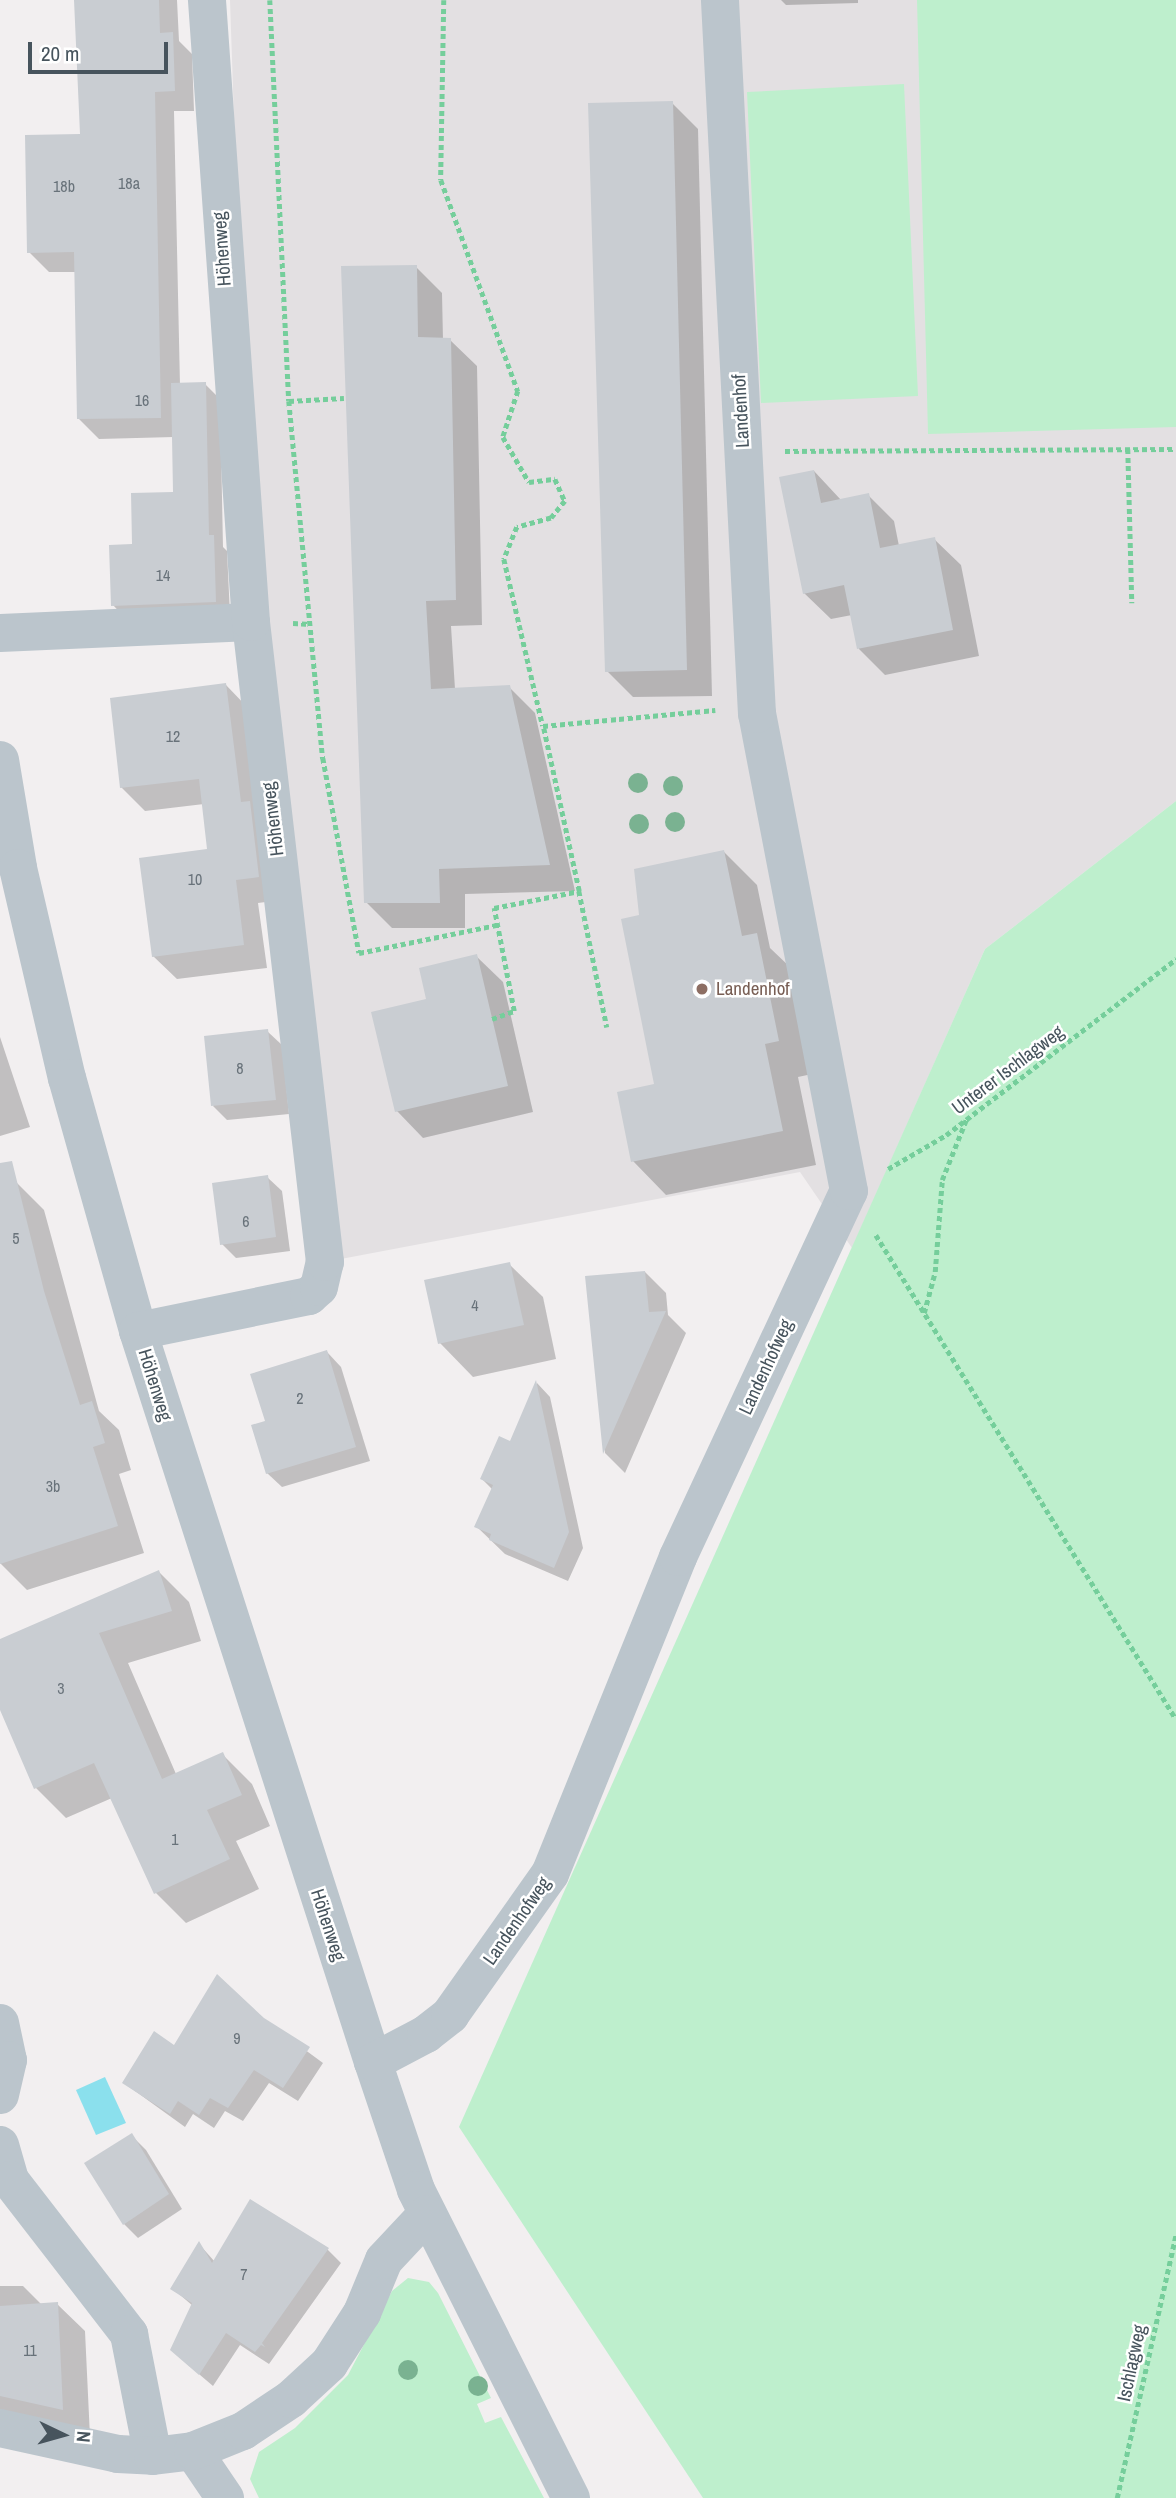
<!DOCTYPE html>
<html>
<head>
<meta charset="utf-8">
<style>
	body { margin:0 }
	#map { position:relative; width:1176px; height:2498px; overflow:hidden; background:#f2eff0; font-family:"Archivo Narrow",sans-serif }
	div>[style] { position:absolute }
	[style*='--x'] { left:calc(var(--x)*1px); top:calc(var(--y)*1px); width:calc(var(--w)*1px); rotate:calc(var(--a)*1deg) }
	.education>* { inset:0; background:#e3e0e2 }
	.green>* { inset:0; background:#beefcd }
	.water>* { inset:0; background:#8be0ed }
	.shadow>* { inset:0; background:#0003 }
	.building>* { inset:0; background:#c9cdd2 }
	.path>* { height:4.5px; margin-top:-2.25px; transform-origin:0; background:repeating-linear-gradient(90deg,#75ce9b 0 5px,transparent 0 8.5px) }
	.minor>* { height:38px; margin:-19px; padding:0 19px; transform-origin:19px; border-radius:19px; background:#bbc5cc }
	.trees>* { width:20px; height:20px; margin:-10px; border-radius:50%; background:#7ab291 }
	.dots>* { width:19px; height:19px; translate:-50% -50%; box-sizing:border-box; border:4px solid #fff; border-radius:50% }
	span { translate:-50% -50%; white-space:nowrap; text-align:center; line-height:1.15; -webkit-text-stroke:5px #fff; paint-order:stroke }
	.number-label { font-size:16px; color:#68727a }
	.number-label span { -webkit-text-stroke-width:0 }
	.street-label { font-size:19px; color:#47545d }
	.education-label { font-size:19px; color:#785e54 }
	.left { translate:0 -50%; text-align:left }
	.north { position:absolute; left:28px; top:2400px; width:70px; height:70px; -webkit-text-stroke:5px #fff; paint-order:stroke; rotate:95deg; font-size:19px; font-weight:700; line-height:28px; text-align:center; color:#47545d }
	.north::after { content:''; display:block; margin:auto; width:24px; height:32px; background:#47545d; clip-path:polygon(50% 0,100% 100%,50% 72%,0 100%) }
	.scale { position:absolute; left:28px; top:42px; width:140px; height:32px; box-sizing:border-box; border:4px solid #47545d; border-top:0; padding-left:9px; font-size:21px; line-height:24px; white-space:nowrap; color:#47545d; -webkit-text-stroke:5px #fff; paint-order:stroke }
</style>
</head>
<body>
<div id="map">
	<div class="education">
		<i style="clip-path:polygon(230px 0,1176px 0,1176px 801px,985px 949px,852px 1248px,800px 1172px,325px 1262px,251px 622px)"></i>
	</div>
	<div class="green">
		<i style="clip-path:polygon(917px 0,1176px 0,1176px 427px,928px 434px)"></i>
		<i style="clip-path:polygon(904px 84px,918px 396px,761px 403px,747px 92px)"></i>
		<i style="clip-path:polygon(1176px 801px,1176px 2498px,703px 2498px,459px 2127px,985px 949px)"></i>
		<i style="clip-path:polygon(408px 2278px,429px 2282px,438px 2293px,491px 2398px,477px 2404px,485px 2423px,501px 2417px,544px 2498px,259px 2498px,250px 2479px,259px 2452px,295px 2428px,348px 2375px,392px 2291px)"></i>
	</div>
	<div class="water">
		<i style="clip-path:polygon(105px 2077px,126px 2123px,96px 2135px,76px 2090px)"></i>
	</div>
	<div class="shadow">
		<i style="clip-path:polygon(75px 0,177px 0,179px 41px,192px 54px,194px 111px,174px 111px,180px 385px,205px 384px,220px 399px,223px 547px,227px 551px,230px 615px,127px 620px,113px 605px,134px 546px,175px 493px,174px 437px,99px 439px,79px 419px,76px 272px,49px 272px,29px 252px,82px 136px)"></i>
		<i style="clip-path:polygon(781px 0,858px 0,858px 3px,786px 5px)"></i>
		<i style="clip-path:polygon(672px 103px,698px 129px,712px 696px,633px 697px,607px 671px)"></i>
		<i style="clip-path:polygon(416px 267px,442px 293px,443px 340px,450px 340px,477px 366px,482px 625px,451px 626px,455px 689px,509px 687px,535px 713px,575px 891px,465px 894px,465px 928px,392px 928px,366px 902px)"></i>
		<i style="clip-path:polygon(814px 471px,841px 500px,868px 495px,894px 521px,899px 546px,934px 539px,961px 565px,979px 656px,885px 675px,859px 649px,852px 615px,831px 619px,804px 593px)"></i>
		<i style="clip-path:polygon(226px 685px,249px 709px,281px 900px,258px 903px,267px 968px,177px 979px,153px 956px,209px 851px,204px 804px,145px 811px,121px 787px)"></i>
		<i style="clip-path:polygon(724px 852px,757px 885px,770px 948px,791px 968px,812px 1074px,798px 1077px,816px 1165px,666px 1195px,633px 1161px,656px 1085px,641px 916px)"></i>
		<i style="clip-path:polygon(476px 956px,503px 982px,533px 1112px,423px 1138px,397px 1111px)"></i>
		<i style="clip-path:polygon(267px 1031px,282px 1045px,289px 1114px,227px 1120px,213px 1106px)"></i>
		<i style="clip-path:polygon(0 1037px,30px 1127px,0 1136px)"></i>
		<i style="clip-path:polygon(267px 1177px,282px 1191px,290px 1251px,236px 1258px,222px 1244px)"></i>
		<i style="clip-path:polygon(17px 1183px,44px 1210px,99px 1411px,119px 1430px,131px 1470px,119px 1474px,144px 1553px,27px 1590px,0 1563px,0 1188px)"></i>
		<i style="clip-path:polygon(509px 1264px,543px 1297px,556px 1359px,473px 1377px,440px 1343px)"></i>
		<i style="clip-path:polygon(645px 1272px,666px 1293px,668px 1315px,686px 1333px,625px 1473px,605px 1453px,587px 1278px)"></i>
		<i style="clip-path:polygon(327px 1352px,341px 1367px,370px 1461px,282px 1487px,267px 1473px,267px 1423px)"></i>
		<i style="clip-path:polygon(537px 1383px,550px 1397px,583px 1548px,568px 1581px,505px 1554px,476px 1526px,493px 1490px,482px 1479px,511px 1443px)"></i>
		<i style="clip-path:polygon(159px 1572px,189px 1602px,201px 1641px,128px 1663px,176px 1774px,222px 1754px,252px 1784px,270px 1826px,236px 1841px,259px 1889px,186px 1923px,156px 1893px,112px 1798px,66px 1818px,36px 1788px,0 1706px,0 1641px)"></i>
		<i style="clip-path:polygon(263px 2019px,323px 2063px,298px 2101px,269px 2083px,243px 2121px,225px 2111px,214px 2128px,193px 2114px,185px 2127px,124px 2083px,175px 2048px)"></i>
		<i style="clip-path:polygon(131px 2135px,146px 2150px,182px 2209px,138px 2238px,124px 2224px)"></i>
		<i style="clip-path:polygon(199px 2244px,215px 2262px,327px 2249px,341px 2263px,269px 2364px,240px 2345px,213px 2386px,186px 2363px,193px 2306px,172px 2288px)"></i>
		<i style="clip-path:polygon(0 2286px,23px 2286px,42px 2305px,57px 2304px,85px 2331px,90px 2437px,0 2414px)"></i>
	</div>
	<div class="building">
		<i style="clip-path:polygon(74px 0,159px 0,160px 33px,173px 32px,175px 91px,155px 92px,161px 418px,77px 419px,74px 252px,27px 253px,25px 135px,80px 134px)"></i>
		<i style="clip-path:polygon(673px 101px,687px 670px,605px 672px,588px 103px)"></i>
		<i style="clip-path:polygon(417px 265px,418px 337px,451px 338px,456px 600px,426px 601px,431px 689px,510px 685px,550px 865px,439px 869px,440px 903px,364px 903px,341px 266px)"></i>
		<i style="clip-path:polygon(206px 382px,209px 535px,214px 535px,216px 602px,111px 606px,109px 545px,132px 544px,131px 493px,173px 492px,171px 383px)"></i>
		<i style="clip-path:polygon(814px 470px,821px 503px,869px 493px,880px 548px,935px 537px,953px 630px,857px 649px,844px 585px,803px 594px,779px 477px)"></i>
		<i style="clip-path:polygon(226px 683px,241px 802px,250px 801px,259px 877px,236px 880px,244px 945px,152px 957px,139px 858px,207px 849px,199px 779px,120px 788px,110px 698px)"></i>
		<i style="clip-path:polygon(724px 850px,742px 936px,757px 933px,779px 1041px,765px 1044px,783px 1131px,631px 1162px,617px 1092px,654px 1084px,621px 919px,639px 915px,634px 869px)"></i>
		<i style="clip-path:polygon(477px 954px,508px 1086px,395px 1112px,371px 1012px,426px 999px,419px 968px)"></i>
		<i style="clip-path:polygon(268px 1029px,276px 1100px,211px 1106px,204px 1036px)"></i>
		<i style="clip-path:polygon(12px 1161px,44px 1291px,80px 1405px,92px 1401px,105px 1443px,93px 1447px,118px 1526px,0 1564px,0 1163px)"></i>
		<i style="clip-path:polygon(268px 1175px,276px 1237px,220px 1245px,212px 1183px)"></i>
		<i style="clip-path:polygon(510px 1262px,524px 1325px,438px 1344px,424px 1280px)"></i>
		<i style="clip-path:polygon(645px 1271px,649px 1312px,666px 1311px,603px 1454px,585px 1276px)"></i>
		<i style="clip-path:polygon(327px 1350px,356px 1447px,266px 1474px,251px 1425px,265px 1421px,250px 1374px)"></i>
		<i style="clip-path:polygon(536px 1380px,569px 1532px,554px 1568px,489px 1540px,491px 1534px,474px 1527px,493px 1485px,480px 1479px,499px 1436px,510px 1441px)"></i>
		<i style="clip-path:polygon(159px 1570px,172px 1611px,99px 1633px,162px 1779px,223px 1752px,242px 1795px,207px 1810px,230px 1859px,154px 1894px,94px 1763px,34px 1789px,0 1710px,0 1639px)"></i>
		<i style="clip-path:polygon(217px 1974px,264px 2018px,310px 2047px,283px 2088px,254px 2070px,228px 2108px,210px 2098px,199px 2115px,178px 2101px,170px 2114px,122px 2083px,154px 2031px,174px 2045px)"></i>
		<i style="clip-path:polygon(132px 2133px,169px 2194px,123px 2225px,84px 2163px)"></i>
		<i style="clip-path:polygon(250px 2199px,329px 2248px,262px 2343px,265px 2347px,261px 2345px,255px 2352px,226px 2333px,199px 2375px,170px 2350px,192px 2303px,170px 2289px,199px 2241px,212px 2263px)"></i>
		<i style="clip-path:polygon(58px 2302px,63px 2410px,0 2396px,0 2306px)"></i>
	</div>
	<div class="path">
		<i style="--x:270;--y:0;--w:401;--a:87.3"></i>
		<i style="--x:289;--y:401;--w:359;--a:84.6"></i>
		<i style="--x:323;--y:758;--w:198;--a:79.5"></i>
		<i style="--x:359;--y:953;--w:141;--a:-11.5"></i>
		<i style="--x:444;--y:0;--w:180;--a:91"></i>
		<i style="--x:441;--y:180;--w:225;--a:70"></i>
		<i style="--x:518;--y:391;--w:48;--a:108.1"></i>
		<i style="--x:503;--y:437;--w:52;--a:60"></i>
		<i style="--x:529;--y:482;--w:26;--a:-7"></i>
		<i style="--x:555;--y:479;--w:24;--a:66"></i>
		<i style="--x:565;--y:501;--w:22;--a:129"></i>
		<i style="--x:551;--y:518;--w:35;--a:165"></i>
		<i style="--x:517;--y:527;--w:35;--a:112"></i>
		<i style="--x:504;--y:559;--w:171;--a:76.9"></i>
		<i style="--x:543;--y:726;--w:173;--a:-5.3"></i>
		<i style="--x:289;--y:401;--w:55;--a:-3.1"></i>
		<i style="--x:1128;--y:449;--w:154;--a:88.5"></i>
		<i style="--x:785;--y:451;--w:391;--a:-0.3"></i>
		<i style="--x:293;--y:623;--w:17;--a:3"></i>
		<i style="--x:579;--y:891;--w:139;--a:78.4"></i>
		<i style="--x:492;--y:1019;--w:23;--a:-20"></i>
		<i style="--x:514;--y:1011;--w:105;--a:-101"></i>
		<i style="--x:494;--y:908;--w:87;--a:-11.3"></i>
		<i style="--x:579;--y:891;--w:169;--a:-102.3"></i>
		<i style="--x:888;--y:1169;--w:67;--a:-30.4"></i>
		<i style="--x:946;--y:1135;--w:290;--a:-37.4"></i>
		<i style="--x:876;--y:1235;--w:569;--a:58.21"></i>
		<i style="--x:924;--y:1313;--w:42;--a:-75"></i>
		<i style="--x:935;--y:1272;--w:92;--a:-85.6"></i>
		<i style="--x:942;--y:1180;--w:65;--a:-68.2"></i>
		<i style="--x:1117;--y:2498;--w:271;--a:-77.4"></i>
	</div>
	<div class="minor">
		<i style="--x:0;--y:633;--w:251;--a:-2.5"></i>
		<i style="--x:0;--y:760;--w:109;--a:80.5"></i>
		<i style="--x:18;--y:868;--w:216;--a:76.9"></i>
		<i style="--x:67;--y:1078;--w:263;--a:74.3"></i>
		<i style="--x:138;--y:1331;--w:768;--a:72.18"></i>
		<i style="--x:373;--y:2062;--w:135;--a:71.4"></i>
		<i style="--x:416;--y:2190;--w:345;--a:63.3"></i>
		<i style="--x:138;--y:1331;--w:175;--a:-11.6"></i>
		<i style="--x:309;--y:1296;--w:13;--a:-42"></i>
		<i style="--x:319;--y:1287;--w:26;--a:-77"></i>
		<i style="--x:325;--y:1262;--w:644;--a:-96.6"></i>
		<i style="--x:251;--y:622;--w:624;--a:-94.05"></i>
		<i style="--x:0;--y:2023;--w:38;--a:78"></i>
		<i style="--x:8;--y:2060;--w:36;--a:103"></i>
		<i style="--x:373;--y:2062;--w:60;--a:-27.8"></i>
		<i style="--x:426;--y:2034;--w:31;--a:-38"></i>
		<i style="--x:450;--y:2015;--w:173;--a:-54.7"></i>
		<i style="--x:550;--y:1874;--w:342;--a:-68"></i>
		<i style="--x:678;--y:1557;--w:404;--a:-65"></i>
		<i style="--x:849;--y:1191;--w:486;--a:-100.9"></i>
		<i style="--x:757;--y:714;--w:715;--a:-92.97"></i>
		<i style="--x:0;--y:2145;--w:36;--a:74"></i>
		<i style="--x:10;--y:2180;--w:195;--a:52.3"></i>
		<i style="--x:129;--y:2334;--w:124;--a:78.9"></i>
		<i style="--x:0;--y:2428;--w:121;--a:12.4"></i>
		<i style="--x:118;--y:2454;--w:35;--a:3"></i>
		<i style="--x:153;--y:2456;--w:40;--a:-7.1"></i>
		<i style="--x:193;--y:2451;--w:57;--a:55.8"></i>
		<i style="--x:193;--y:2451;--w:54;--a:-21.8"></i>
		<i style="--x:243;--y:2431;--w:58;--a:-33.7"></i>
		<i style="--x:291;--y:2399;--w:52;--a:-42.6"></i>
		<i style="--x:329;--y:2364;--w:61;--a:-57.1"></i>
		<i style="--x:362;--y:2313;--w:57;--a:-67.5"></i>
		<i style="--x:384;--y:2260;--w:63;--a:-46.9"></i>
	</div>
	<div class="trees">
		<i style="left:638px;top:783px"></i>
		<i style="left:673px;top:786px"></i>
		<i style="left:675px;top:822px"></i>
		<i style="left:639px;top:824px"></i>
		<i style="left:408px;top:2370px"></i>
		<i style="left:478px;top:2386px"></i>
	</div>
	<div class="dots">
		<i style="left:702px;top:989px;background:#8d6e63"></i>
	</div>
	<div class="number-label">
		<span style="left:129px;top:183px">18a</span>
		<span style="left:64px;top:186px">18b</span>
		<span style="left:142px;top:400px">16</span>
		<span style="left:163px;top:575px">14</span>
		<span style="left:173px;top:736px">12</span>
		<span style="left:195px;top:879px">10</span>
		<span style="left:240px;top:1068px">8</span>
		<span style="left:246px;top:1221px">6</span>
		<span style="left:16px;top:1238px">5</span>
		<span style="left:475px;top:1305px">4</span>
		<span style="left:300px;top:1398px">2</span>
		<span style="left:53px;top:1486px">3b</span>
		<span style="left:61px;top:1688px">3</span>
		<span style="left:175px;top:1839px">1</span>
		<span style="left:237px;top:2038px">9</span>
		<span style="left:244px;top:2274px">7</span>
		<span style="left:30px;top:2350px">11</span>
	</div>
	<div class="street-label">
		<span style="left:222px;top:249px;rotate:-94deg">Höhenweg</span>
		<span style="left:741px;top:411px;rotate:-93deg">Landenhof</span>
		<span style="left:273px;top:819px;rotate:-97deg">Höhenweg</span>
		<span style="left:1008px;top:1070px;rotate:-37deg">Unterer Ischlagweg</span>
		<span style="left:766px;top:1367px;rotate:-65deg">Landenhofweg</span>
		<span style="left:155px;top:1385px;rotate:73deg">Höhenweg</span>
		<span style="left:517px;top:1921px;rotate:-55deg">Landenhofweg</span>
		<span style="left:328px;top:1925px;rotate:72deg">Höhenweg</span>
		<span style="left:1132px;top:2363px;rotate:-78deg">Ischlagweg</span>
	</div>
	<div class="education-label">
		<span class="left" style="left:716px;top:989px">Landenhof</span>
	</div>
	<div class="north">N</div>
	<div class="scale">20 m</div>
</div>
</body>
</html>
